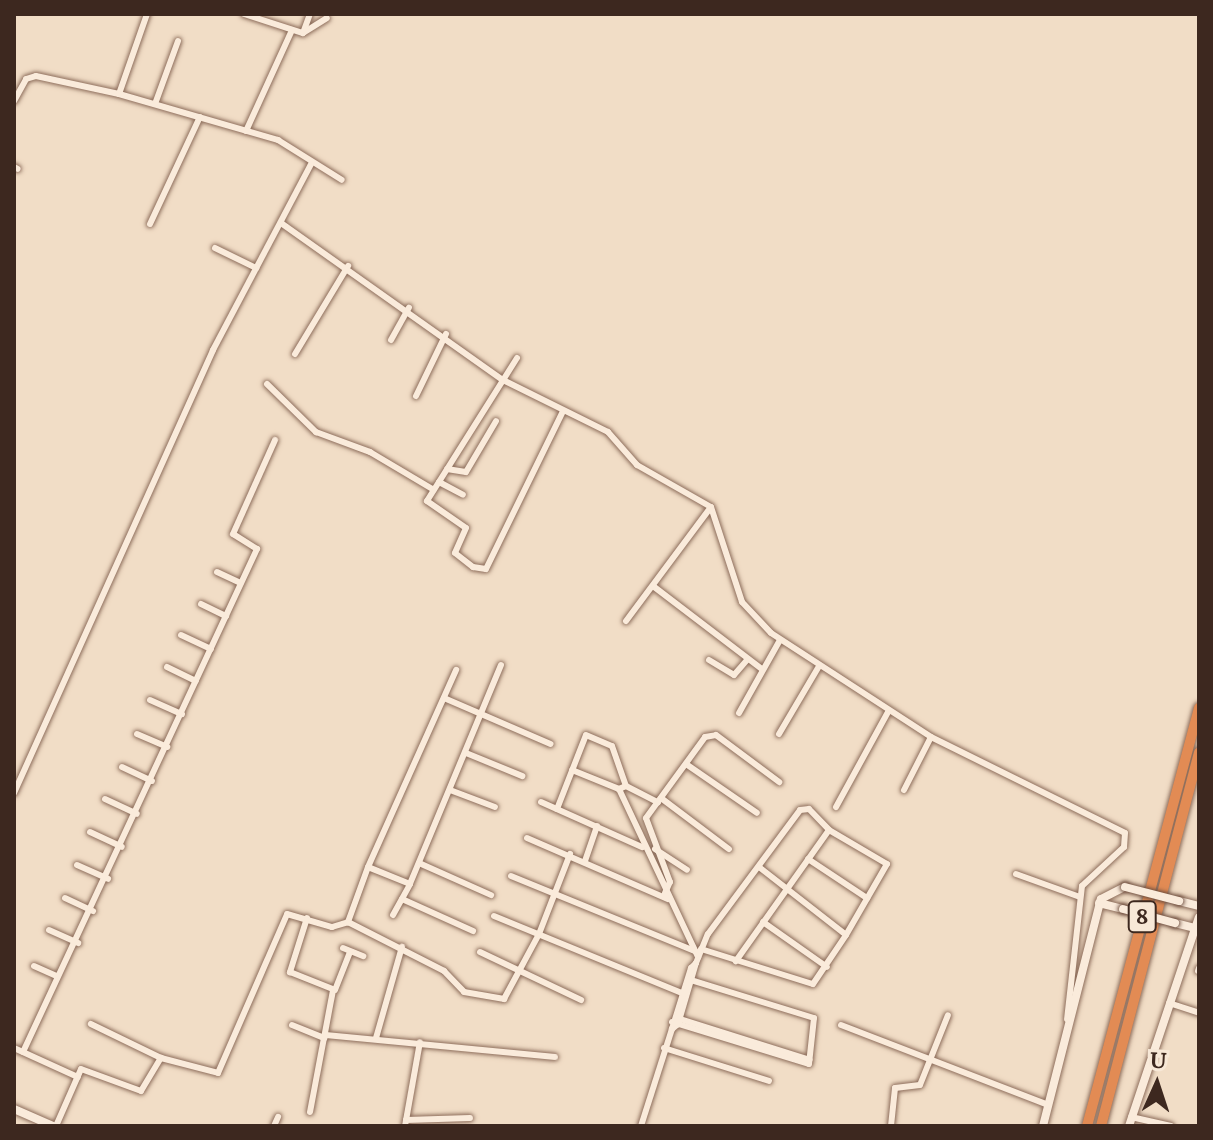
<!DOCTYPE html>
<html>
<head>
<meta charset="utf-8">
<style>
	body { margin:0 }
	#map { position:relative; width:1213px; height:1140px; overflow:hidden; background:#f1ddc6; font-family:Lora,serif }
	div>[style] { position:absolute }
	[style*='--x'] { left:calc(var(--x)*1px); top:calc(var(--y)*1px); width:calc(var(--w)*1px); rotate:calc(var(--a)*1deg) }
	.roads { filter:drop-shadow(0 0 2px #8d6d5b) drop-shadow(0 0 2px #8d6d5b) }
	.minor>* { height:6px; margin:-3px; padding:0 3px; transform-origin:3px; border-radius:3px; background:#faebdb }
	.secondary>* { height:8px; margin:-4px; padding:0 4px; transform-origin:4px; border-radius:4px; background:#faebdb }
	.motorway>* { height:10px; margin:-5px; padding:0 5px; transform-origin:5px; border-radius:5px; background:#e28b54 }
	.bridges { filter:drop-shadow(0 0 2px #6f4e3e) drop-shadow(0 0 2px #6f4e3e) }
	.secondary-bridge>* { height:8px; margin:-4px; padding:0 4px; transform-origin:4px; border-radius:4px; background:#faebdb }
	span { translate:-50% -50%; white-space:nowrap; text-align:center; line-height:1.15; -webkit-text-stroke:6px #f7e8d7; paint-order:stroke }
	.shield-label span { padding:2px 6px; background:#f7e8d7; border:2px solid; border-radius:6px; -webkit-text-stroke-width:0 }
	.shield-label { font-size:22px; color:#3d281f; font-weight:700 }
	.frame { position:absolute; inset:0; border:16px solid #3d281f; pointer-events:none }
	.north { position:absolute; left:1117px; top:1044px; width:80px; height:80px; -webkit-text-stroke:6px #f7e8d7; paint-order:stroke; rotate:3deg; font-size:22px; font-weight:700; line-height:32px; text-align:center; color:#3d281f }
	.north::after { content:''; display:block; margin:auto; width:28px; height:36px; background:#3d281f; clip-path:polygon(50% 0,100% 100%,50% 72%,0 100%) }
</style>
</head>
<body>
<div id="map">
	<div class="roads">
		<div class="minor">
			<i style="--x:244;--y:14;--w:62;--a:17.9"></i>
			<i style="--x:303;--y:33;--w:28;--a:-32"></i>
			<i style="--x:303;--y:33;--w:20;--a:-70"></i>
			<i style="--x:119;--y:94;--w:85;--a:-70.7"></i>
			<i style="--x:14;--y:101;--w:25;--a:-61"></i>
			<i style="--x:26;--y:79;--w:10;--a:-17"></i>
			<i style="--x:36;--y:76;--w:85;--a:12.2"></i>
			<i style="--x:119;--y:94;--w:166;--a:16.1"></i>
			<i style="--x:278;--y:140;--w:75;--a:32"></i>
			<i style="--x:155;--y:104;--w:67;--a:-69.9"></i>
			<i style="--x:246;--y:131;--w:111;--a:-65.5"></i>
			<i style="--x:14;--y:167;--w:4;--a:27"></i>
			<i style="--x:281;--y:223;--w:272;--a:35.3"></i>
			<i style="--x:503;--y:380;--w:117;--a:26.3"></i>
			<i style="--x:608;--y:432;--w:44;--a:48.7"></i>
			<i style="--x:637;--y:465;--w:85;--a:29.6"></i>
			<i style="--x:711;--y:507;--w:100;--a:71.9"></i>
			<i style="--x:742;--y:602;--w:42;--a:46.9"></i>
			<i style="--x:771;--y:633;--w:191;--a:33"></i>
			<i style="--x:931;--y:737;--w:216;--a:26.3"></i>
			<i style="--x:1125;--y:833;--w:14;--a:94"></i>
			<i style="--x:1124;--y:847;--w:57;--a:137.1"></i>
			<i style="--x:1082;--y:886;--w:134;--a:96.4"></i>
			<i style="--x:150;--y:224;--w:118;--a:-65"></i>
			<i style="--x:215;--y:248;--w:46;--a:26"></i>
			<i style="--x:391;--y:340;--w:37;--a:-61"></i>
			<i style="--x:295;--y:354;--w:103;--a:-58.9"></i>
			<i style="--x:517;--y:358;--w:169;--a:122.2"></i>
			<i style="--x:427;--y:501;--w:47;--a:34.7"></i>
			<i style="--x:466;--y:528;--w:27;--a:114"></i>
			<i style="--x:455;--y:553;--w:23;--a:38"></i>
			<i style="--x:473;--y:567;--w:13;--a:9"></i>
			<i style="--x:486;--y:569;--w:174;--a:-64"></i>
			<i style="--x:267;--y:384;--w:69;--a:44.4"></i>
			<i style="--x:316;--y:432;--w:58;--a:20.3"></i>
			<i style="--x:370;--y:452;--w:74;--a:30.7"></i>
			<i style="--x:416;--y:396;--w:69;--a:-64.2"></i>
			<i style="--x:447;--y:469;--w:19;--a:9"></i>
			<i style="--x:466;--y:472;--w:59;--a:-59.5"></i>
			<i style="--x:439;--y:482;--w:27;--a:28"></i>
			<i style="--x:217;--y:572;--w:26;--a:25"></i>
			<i style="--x:653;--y:586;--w:137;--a:37.3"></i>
			<i style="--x:201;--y:604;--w:28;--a:26"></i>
			<i style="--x:626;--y:621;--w:142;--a:-53.3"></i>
			<i style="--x:181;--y:635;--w:33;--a:25"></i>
			<i style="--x:709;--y:660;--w:29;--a:31"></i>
			<i style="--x:734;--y:675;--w:21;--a:-49"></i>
			<i style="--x:501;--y:665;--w:237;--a:112.6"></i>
			<i style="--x:410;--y:884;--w:45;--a:-158"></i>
			<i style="--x:368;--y:867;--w:59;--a:110"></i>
			<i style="--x:348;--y:922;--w:108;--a:27"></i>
			<i style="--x:444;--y:971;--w:29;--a:46"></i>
			<i style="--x:464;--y:992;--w:41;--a:9.9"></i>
			<i style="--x:504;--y:999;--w:74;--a:-61.7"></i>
			<i style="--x:539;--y:934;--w:86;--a:-68.8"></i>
			<i style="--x:167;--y:667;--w:32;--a:26"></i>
			<i style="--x:444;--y:698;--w:116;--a:23.3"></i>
			<i style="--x:150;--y:700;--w:35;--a:24"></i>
			<i style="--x:739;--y:713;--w:84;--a:-60.7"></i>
			<i style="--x:137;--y:734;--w:33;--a:23"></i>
			<i style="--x:779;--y:734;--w:79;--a:-59.5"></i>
			<i style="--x:466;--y:753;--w:61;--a:22.3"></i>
			<i style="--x:686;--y:764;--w:86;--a:34.6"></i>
			<i style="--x:122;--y:767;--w:33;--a:25"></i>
			<i style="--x:572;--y:770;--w:51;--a:22"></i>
			<i style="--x:626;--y:786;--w:36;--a:27"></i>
			<i style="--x:450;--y:790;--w:48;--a:20.7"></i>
			<i style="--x:904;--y:790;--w:59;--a:-63"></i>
			<i style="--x:14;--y:793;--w:486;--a:-65.8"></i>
			<i style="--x:213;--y:350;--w:212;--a:-62.2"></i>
			<i style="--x:661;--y:798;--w:85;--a:36.9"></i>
			<i style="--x:105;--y:799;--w:35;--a:25"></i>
			<i style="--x:541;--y:802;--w:111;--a:24"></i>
			<i style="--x:836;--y:807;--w:108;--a:-61.3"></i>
			<i style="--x:557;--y:809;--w:79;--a:-68.6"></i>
			<i style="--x:586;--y:735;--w:28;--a:23"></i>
			<i style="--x:612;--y:746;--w:42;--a:70.7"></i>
			<i style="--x:626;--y:786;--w:8;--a:157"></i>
			<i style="--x:619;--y:789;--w:186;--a:64.8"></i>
			<i style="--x:90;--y:832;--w:35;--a:25"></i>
			<i style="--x:527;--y:838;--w:154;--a:23.4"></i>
			<i style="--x:655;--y:849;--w:38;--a:33"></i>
			<i style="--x:808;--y:859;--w:71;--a:33.5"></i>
			<i style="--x:585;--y:861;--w:37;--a:-71"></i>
			<i style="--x:419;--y:863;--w:79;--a:24"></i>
			<i style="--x:77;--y:865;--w:34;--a:24"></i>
			<i style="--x:368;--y:867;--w:216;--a:-65.9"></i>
			<i style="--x:759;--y:867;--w:110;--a:38"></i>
			<i style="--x:846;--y:935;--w:82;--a:-60"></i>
			<i style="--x:887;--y:864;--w:67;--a:-149.6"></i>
			<i style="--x:1016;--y:874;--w:68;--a:19.8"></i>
			<i style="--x:511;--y:876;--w:199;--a:22.2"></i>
			<i style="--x:665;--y:893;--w:12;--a:-66"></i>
			<i style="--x:670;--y:882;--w:68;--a:-110.6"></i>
			<i style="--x:646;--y:818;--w:100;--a:-53.9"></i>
			<i style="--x:705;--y:737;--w:11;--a:-10"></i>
			<i style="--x:716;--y:735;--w:79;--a:36.7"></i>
			<i style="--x:65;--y:898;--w:31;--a:25"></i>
			<i style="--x:402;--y:899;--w:78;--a:24.3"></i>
			<i style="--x:393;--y:915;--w:35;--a:-61"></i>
			<i style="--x:494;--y:916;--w:203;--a:22.3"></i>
			<i style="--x:307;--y:918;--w:57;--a:107.5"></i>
			<i style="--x:290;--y:972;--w:48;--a:21.8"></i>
			<i style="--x:335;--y:990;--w:41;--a:-68.5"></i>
			<i style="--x:763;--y:922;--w:78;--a:35.1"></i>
			<i style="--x:49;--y:930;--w:32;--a:24"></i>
			<i style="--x:343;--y:948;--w:22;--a:22"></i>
			<i style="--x:701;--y:949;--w:117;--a:17.4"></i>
			<i style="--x:813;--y:984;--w:59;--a:-56"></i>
			<i style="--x:480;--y:952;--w:112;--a:25.4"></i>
			<i style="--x:696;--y:963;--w:31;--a:-68"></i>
			<i style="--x:708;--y:934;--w:154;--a:-53.4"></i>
			<i style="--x:800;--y:810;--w:9;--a:-6"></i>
			<i style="--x:809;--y:809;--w:29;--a:46"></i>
			<i style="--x:829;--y:830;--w:161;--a:125.4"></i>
			<i style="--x:696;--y:963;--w:64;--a:106.4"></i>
			<i style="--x:678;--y:1024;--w:8;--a:140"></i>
			<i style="--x:672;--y:1029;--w:64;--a:-72.7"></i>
			<i style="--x:691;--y:968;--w:7;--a:-45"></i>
			<i style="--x:34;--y:966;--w:24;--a:24"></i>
			<i style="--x:1198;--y:971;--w:3;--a:-72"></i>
			<i style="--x:1169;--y:1003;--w:32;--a:18"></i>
			<i style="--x:677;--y:1018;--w:139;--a:17.5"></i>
			<i style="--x:672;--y:1022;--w:143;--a:17"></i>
			<i style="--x:809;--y:1064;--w:46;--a:-83.8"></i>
			<i style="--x:814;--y:1018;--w:126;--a:-162.9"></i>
			<i style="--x:292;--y:1025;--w:35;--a:22"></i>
			<i style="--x:841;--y:1025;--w:222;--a:21.1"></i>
			<i style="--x:326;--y:1035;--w:230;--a:5.5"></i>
			<i style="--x:376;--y:1038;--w:95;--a:-74.1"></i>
			<i style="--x:14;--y:1048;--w:70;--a:24.4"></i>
			<i style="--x:664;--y:1048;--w:110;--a:17.4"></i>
			<i style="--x:23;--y:1052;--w:555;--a:-65.05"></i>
			<i style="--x:257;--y:549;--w:28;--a:-148"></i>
			<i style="--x:233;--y:534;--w:103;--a:-65.9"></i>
			<i style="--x:161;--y:1058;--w:59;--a:14.7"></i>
			<i style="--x:218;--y:1073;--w:173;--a:-66.5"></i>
			<i style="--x:287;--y:914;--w:47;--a:16.1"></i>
			<i style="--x:332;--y:927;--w:17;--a:-17"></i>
			<i style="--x:310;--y:1112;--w:124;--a:-79.3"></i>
			<i style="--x:1131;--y:1117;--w:41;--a:12.7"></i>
			<i style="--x:406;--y:1120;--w:64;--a:-1.8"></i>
			<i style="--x:56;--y:1126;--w:62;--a:-66.3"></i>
			<i style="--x:81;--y:1069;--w:64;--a:20.1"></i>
			<i style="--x:141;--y:1091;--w:39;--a:-59"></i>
			<i style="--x:161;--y:1058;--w:78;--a:-154.1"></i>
			<i style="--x:274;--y:1126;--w:10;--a:-66"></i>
			<i style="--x:405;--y:1126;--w:85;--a:-79.9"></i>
			<i style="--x:641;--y:1126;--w:102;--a:-72.3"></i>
			<i style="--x:891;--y:1126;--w:38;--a:-84"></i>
			<i style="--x:895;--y:1088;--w:25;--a:-7"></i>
			<i style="--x:920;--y:1085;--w:75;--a:-68.2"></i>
		</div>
		<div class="secondary">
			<i style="--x:1179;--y:901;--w:21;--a:14"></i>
			<i style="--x:1099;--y:903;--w:25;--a:14"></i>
			<i style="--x:1175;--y:923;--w:21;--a:14"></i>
			<i style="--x:14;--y:1109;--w:43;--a:23.6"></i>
			<i style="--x:1043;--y:1126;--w:234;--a:-75.7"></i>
			<i style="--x:1101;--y:899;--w:27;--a:-27"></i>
			<i style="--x:1129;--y:1126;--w:220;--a:-71.5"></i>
		</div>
		<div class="motorway">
			<i style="--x:1087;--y:1126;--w:433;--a:-75"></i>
			<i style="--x:1101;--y:1126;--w:386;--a:-75.3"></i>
		</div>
	</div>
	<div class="bridges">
		<div class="secondary-bridge">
			<i style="--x:1125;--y:887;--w:56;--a:14.5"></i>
			<i style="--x:1123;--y:909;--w:54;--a:15.1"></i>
		</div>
	</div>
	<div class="shield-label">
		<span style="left:1142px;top:917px">8</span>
	</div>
	<div class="frame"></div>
	<div class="north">U</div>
</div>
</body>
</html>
